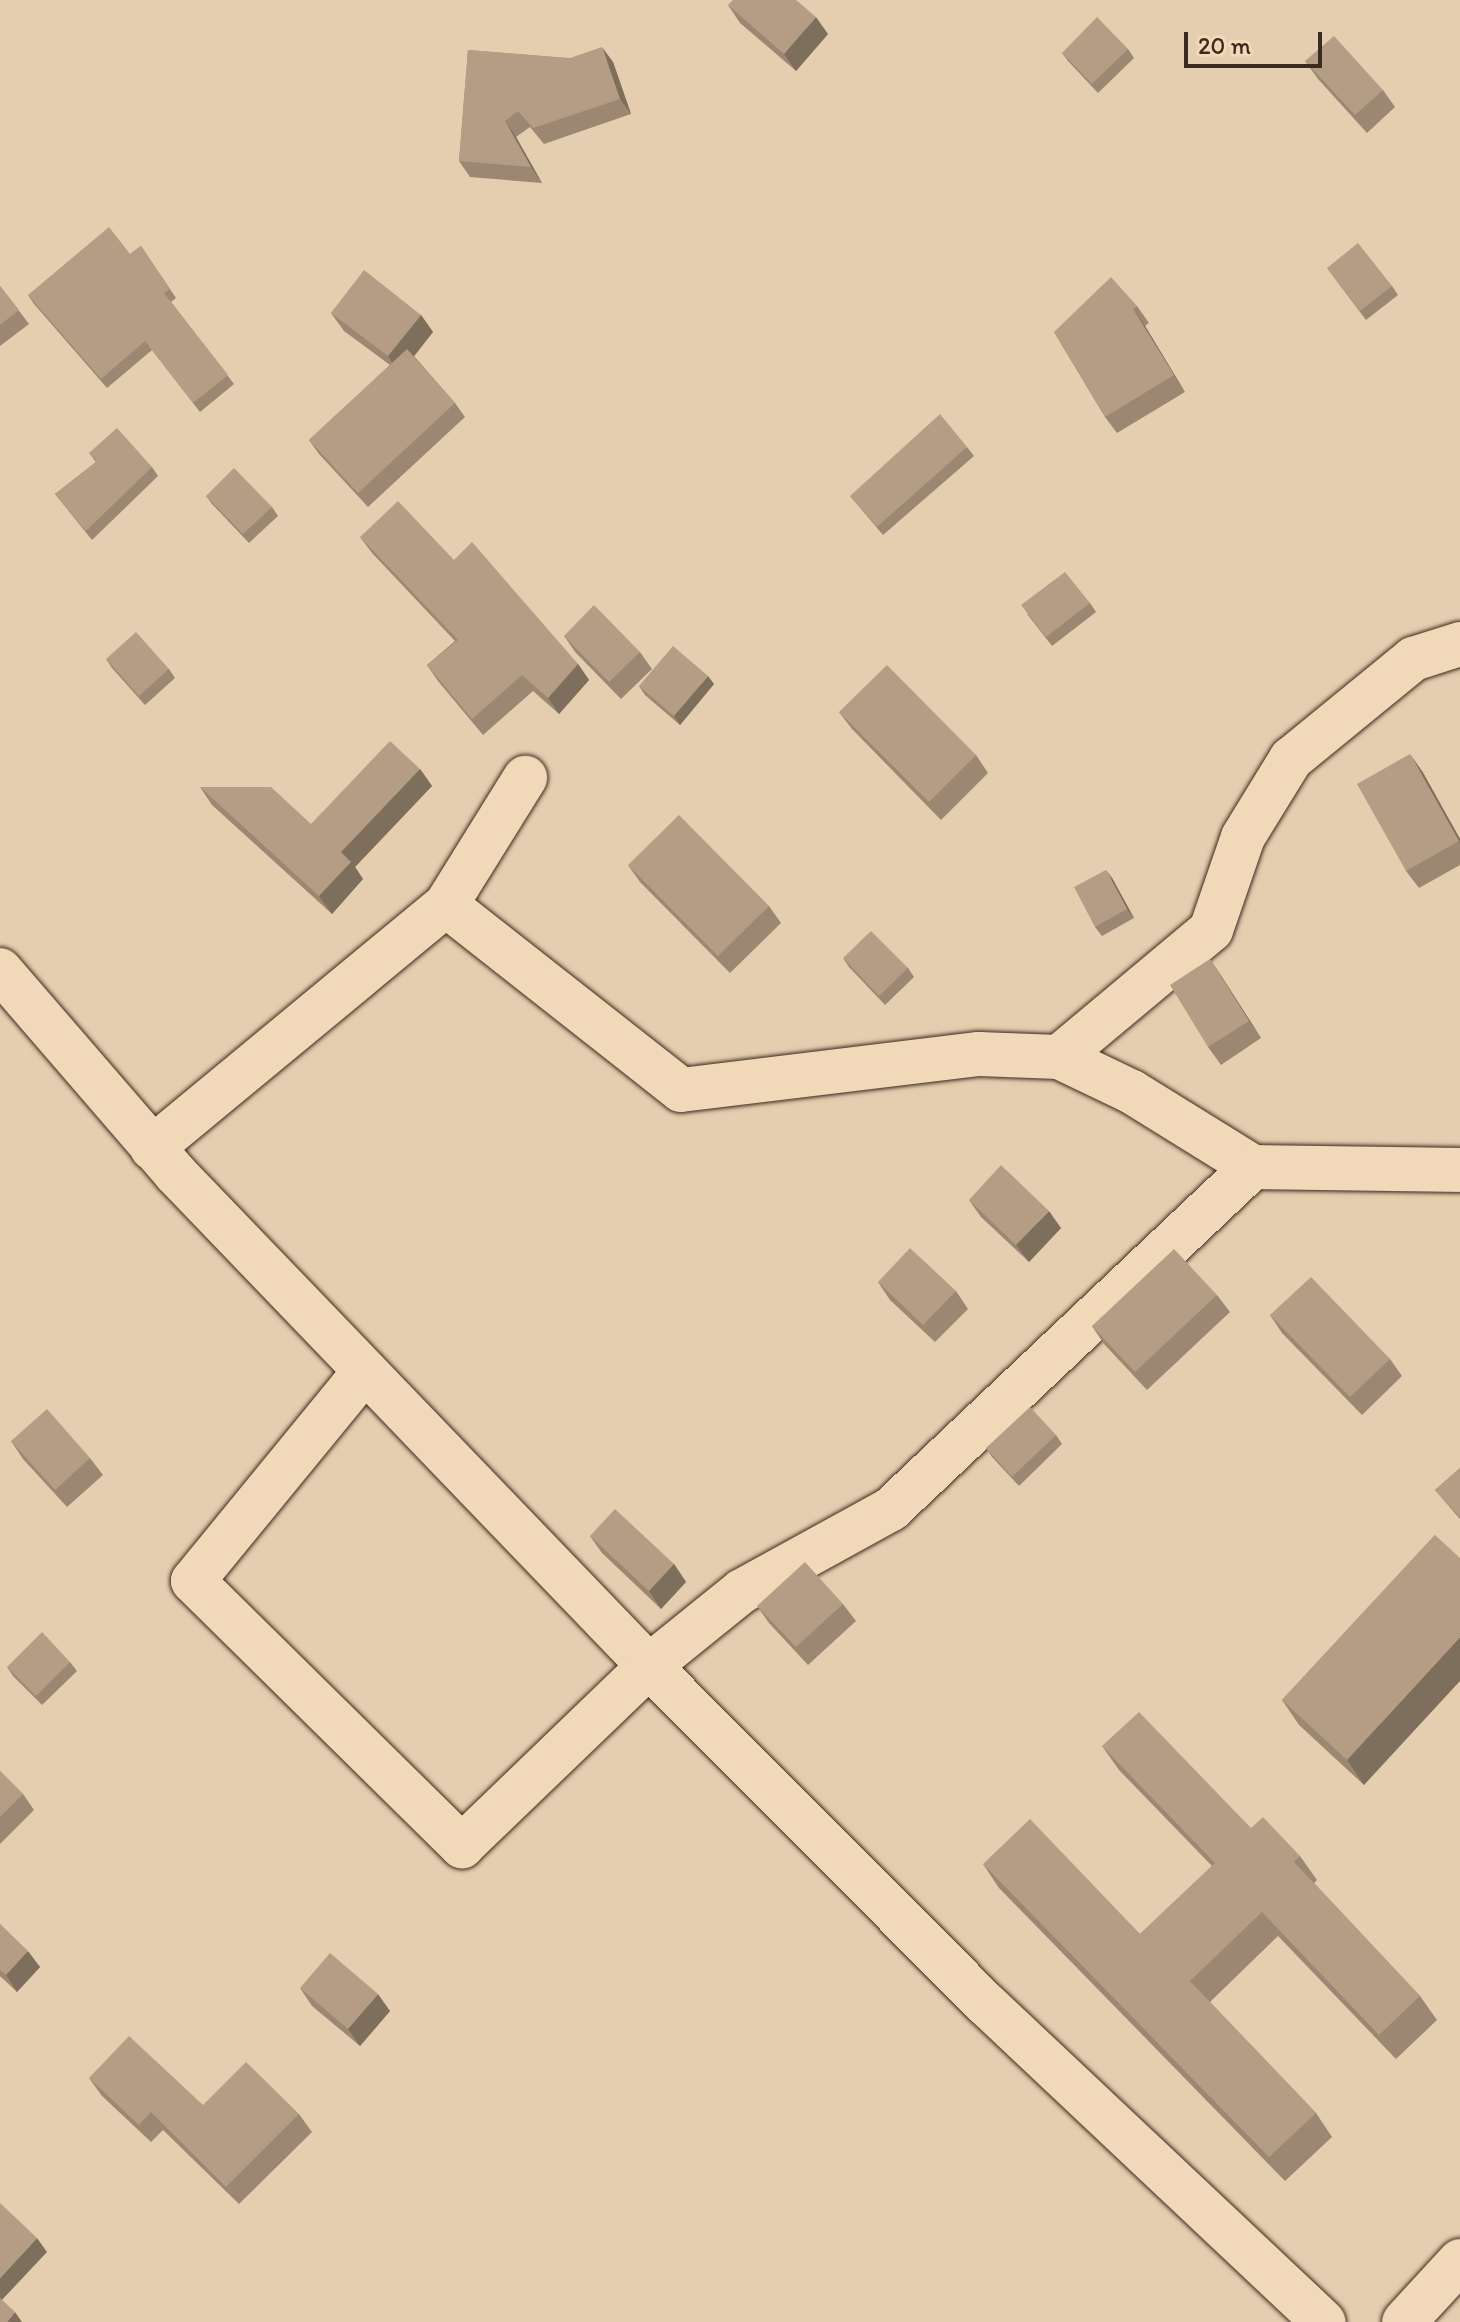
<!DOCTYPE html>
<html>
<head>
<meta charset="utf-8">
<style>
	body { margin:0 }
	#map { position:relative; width:1460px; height:2322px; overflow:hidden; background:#e5ceaf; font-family:Itim,sans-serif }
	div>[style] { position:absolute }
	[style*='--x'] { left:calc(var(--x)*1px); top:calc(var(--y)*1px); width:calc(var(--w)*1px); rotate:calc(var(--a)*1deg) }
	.roads { filter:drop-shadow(0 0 2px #3b2a1e) drop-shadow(0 0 2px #3b2a1e) }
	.minor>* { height:44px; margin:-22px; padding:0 22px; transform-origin:22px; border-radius:22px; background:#f0d8b8 }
	.wall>* { inset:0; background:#9b8772 }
	.shaded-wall>* { inset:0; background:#7e6e5c }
	.building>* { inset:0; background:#b49d84 }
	span { translate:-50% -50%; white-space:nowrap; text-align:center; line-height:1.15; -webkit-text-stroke:8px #f0d8b8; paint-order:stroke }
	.scale { position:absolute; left:1184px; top:32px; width:138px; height:36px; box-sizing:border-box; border:4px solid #3b2a1e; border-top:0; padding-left:10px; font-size:24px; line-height:28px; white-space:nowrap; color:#3b2a1e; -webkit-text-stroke:6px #f0d8b8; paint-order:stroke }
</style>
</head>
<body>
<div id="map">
	<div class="roads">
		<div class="minor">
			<i style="--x:446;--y:905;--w:150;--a:-58.1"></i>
			<i style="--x:0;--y:970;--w:268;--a:49.2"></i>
			<i style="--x:175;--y:1173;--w:684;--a:46.13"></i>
			<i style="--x:649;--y:1666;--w:477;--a:45.1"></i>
			<i style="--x:986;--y:2004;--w:464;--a:43.3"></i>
			<i style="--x:1059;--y:1057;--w:198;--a:-39.9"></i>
			<i style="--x:1211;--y:930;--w:98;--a:-71"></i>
			<i style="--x:1243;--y:837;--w:92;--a:-58.4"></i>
			<i style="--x:1291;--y:759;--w:158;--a:-39.3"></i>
			<i style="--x:1413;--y:659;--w:49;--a:-17.7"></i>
			<i style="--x:152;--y:1148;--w:381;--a:-39.6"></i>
			<i style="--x:446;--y:905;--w:299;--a:38.2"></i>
			<i style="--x:681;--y:1090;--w:300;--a:-6.9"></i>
			<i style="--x:979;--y:1054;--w:80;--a:2.1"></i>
			<i style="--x:1059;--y:1057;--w:81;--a:25.6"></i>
			<i style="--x:1132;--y:1092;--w:142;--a:31.8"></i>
			<i style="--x:364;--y:1372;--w:270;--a:129.3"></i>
			<i style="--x:193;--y:1581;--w:378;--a:44.6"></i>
			<i style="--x:462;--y:1846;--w:260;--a:-43.9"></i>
			<i style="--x:649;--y:1666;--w:119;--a:-38.9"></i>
			<i style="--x:742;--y:1591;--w:170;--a:-28.8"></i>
			<i style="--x:891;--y:1509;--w:498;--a:-43.4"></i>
			<i style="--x:1253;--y:1167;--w:207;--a:0.8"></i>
			<i style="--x:1404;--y:2322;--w:83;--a:-47.4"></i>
		</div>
	</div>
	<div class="wall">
		<i style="clip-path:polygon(728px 5px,828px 34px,796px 71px,740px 23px)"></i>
		<i style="clip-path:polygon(1128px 49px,1134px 58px,1098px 93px,1068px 61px,1062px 53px)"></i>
		<i style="clip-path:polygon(468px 50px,613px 62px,631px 114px,544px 144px,530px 127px,516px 137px,542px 183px,470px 177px,459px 161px)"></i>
		<i style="clip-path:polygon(1305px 61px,1383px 90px,1395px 107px,1367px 133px,1318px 79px)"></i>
		<i style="clip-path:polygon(141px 246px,176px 298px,171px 302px,234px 384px,200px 412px,152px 350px,107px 388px,34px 304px,28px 295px,130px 254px)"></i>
		<i style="clip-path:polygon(1327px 268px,1392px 286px,1398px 295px,1366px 320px)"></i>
		<i style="clip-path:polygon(0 286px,29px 324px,0 346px)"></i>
		<i style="clip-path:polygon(1137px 306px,1149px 323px,1145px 326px,1185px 392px,1117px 433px,1105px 417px,1054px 332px)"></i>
		<i style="clip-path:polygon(331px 313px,421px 315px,433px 332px,414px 356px,455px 403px,465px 417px,368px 507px,319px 454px,309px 440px,390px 365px,344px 331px)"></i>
		<i style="clip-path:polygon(967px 447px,974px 456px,883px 535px,850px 496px)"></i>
		<i style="clip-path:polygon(89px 453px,152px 467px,158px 476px,92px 540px,55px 494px,96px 462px)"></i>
		<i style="clip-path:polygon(206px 496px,272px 507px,278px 516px,249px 543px,212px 504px)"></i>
		<i style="clip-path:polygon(360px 537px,454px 560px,578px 664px,589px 680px,559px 714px,533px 691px,483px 735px,438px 681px,427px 665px,455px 641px,372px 553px)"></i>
		<i style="clip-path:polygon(1090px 603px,1096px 612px,1052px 646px,1027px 614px)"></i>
		<i style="clip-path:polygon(564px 636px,640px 652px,652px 669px,621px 699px,576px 653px)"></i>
		<i style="clip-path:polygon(106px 659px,169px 669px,175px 678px,145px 705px,112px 668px)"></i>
		<i style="clip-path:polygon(714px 684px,680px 725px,645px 695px,639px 686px)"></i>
		<i style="clip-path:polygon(839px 712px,976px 755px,988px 773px,941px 820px,852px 729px)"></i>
		<i style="clip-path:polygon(420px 769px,432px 786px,355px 867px,363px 879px,332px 914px,212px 805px,200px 787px,311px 824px)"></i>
		<i style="clip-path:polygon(1422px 771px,1460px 839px,1460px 865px,1419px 888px,1406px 871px)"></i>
		<i style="clip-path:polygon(628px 865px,769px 906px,781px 923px,730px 973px,640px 882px)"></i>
		<i style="clip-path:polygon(1112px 878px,1134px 918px,1102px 936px,1095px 927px)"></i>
		<i style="clip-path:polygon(843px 958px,908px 968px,914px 977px,885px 1005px,849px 967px)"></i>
		<i style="clip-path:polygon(1210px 959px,1261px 1038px,1221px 1065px,1208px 1047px)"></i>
		<i style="clip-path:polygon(969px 1200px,1061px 1228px,1029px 1262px,981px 1217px)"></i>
		<i style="clip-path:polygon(878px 1282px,956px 1291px,968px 1309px,935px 1342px,890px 1300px)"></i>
		<i style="clip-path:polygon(1217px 1295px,1230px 1312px,1147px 1390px,1104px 1344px,1092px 1326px)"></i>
		<i style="clip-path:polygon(1270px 1315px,1390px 1359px,1402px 1376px,1362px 1415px,1282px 1333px)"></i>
		<i style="clip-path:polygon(1056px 1435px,1062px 1444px,1019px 1486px,992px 1457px,986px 1448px)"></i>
		<i style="clip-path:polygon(11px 1441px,90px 1458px,103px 1475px,67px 1507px,23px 1459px)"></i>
		<i style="clip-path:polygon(1460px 1468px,1460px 1519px,1435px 1490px)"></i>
		<i style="clip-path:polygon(1435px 1535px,1364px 1785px,1299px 1725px,1282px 1700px)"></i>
		<i style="clip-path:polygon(590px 1536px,674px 1564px,686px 1582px,661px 1609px,602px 1553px)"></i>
		<i style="clip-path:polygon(843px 1604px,856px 1621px,808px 1665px,769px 1623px,757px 1606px)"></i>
		<i style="clip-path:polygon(70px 1662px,77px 1671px,42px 1705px,13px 1676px,7px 1667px)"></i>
		<i style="clip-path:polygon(1102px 1746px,1300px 1856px,1317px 1880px,1314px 1883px,1420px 1996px,1437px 2020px,1396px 2059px,1278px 1936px,1210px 2002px,1316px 2113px,1332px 2137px,1285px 2181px,999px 1888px,983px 1864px,1140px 1934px,1212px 1866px,1119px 1770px)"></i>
		<i style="clip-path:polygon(0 1771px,23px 1794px,34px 1810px,0 1844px)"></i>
		<i style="clip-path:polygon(0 1924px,40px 1967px,17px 1992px,0 1976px)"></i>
		<i style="clip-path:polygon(300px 1988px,390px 2011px,360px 2046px,312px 2006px)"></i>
		<i style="clip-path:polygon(89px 2078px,203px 2105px,299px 2114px,312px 2132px,239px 2204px,163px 2130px,151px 2142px,102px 2096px)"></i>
	</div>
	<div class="shaded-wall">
		<i style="clip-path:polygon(816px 17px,828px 34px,796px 71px,784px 54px)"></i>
		<i style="clip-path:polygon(602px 47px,613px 62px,631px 114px,620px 99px)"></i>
		<i style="clip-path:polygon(505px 121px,516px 137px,542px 183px,531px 167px)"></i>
		<i style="clip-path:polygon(1133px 309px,1145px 326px,1185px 392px,1174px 375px)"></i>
		<i style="clip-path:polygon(421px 315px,433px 332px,400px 374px,388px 356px)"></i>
		<i style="clip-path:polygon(578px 664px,589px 680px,559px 714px,548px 698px)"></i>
		<i style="clip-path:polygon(708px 676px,714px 684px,680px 725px,674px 716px)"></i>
		<i style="clip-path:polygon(1410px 754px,1422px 771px,1460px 839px,1460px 843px)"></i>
		<i style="clip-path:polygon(420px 769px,432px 786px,355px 867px,363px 879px,332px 914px,319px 896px,341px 852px)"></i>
		<i style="clip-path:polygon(1106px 870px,1112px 878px,1134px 918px,1127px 909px)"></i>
		<i style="clip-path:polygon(1210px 959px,1222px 977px,1261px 1038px,1249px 1021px)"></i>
		<i style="clip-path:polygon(1049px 1211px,1061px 1228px,1029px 1262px,1016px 1245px)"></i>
		<i style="clip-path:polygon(674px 1564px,686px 1582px,661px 1609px,649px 1591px)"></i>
		<i style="clip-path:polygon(1460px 1637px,1460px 1681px,1364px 1785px,1347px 1760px)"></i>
		<i style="clip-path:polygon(28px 1951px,40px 1967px,17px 1992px,6px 1975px)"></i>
		<i style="clip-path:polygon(378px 1994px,390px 2011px,360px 2046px,348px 2029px)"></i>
		<i style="clip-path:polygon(37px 2238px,47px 2252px,0 2302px,0 2278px)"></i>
		<i style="clip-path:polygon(15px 2312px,22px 2322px,7px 2322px)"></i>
	</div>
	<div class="building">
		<i style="clip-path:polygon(733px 0,796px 0,816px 17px,784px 54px,728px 5px)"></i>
		<i style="clip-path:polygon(1097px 17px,1128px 49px,1092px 84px,1062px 53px)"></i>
		<i style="clip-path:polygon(1334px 36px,1383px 90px,1355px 115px,1305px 61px)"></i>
		<i style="clip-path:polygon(602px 47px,620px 99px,533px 128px,518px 111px,505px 121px,531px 167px,459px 161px,468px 50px,570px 58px)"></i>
		<i style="clip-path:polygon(109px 227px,130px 254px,141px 246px,170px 289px,164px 293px,228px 375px,193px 403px,145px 341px,101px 379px,28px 295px)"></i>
		<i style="clip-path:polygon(1358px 243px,1392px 286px,1360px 311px,1327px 268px)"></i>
		<i style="clip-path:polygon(364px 270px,421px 315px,388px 356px,331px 313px)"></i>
		<i style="clip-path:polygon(1111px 277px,1137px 306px,1133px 309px,1174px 375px,1105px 417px,1054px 332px)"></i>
		<i style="clip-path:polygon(0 286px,19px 310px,0 325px)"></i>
		<i style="clip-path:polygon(407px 349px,455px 403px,358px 493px,309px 440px)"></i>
		<i style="clip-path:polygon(940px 414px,967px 447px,877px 527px,850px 496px)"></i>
		<i style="clip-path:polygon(117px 428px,152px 467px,86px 531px,55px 494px,97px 461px,89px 453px)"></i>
		<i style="clip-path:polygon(234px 468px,272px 507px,243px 534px,206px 496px)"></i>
		<i style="clip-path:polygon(398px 501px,454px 560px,472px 542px,578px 664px,548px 698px,522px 675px,472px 719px,427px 665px,458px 640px,360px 537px)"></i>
		<i style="clip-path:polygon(1065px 572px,1090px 603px,1046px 637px,1021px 605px)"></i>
		<i style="clip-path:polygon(594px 605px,640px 652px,609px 682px,564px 636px)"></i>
		<i style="clip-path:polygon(136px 632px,169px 669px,139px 696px,106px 659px)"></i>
		<i style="clip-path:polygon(673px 646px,708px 676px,674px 716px,639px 686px)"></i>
		<i style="clip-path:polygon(887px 665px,976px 755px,929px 802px,839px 712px)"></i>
		<i style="clip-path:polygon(390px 741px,420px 769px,341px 852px,351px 862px,319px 896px,200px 787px,271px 787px,311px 824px)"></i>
		<i style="clip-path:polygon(1410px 754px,1459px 841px,1406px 871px,1357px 784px)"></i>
		<i style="clip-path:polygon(679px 815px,769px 906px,718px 956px,628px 865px)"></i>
		<i style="clip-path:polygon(1106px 870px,1127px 909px,1095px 927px,1074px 887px)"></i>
		<i style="clip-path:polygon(871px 931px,908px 968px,879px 996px,843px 958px)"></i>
		<i style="clip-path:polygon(1210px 959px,1249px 1021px,1208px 1047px,1170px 985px)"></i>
		<i style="clip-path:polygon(1001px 1165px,1049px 1211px,1016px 1245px,969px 1200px)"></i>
		<i style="clip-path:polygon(910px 1248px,956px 1291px,923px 1325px,878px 1282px)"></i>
		<i style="clip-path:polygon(1174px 1249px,1217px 1295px,1135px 1372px,1092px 1326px)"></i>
		<i style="clip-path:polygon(1311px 1277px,1390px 1359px,1350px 1397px,1270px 1315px)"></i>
		<i style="clip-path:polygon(1030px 1407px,1056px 1435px,1012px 1477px,986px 1448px)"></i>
		<i style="clip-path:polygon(47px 1409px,90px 1458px,55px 1490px,11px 1441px)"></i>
		<i style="clip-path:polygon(1460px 1468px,1460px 1517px,1435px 1490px)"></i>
		<i style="clip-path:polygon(615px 1509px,674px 1564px,649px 1591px,590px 1536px)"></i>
		<i style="clip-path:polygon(1435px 1535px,1460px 1558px,1460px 1637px,1347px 1760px,1282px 1700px)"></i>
		<i style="clip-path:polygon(805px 1562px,843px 1604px,796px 1647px,757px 1606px)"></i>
		<i style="clip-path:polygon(42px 1632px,70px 1662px,36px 1696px,7px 1667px)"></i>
		<i style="clip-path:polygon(1139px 1712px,1251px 1828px,1263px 1817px,1300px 1856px,1294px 1862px,1420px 1996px,1379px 2035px,1262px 1912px,1190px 1981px,1316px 2113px,1269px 2157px,983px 1864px,1030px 1819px,1140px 1934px,1215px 1863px,1102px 1746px)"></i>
		<i style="clip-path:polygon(0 1771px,23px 1794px,0 1817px)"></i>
		<i style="clip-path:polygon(0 1924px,28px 1951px,6px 1975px,0 1970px)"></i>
		<i style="clip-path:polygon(330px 1953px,378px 1994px,348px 2029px,300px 1988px)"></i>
		<i style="clip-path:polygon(129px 2036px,203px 2105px,246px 2062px,299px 2114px,226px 2187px,151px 2112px,139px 2125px,89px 2078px)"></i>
		<i style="clip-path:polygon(0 2203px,37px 2238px,0 2278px)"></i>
		<i style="clip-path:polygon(0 2298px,15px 2312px,7px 2322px,0 2322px)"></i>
	</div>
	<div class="scale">20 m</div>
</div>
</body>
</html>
